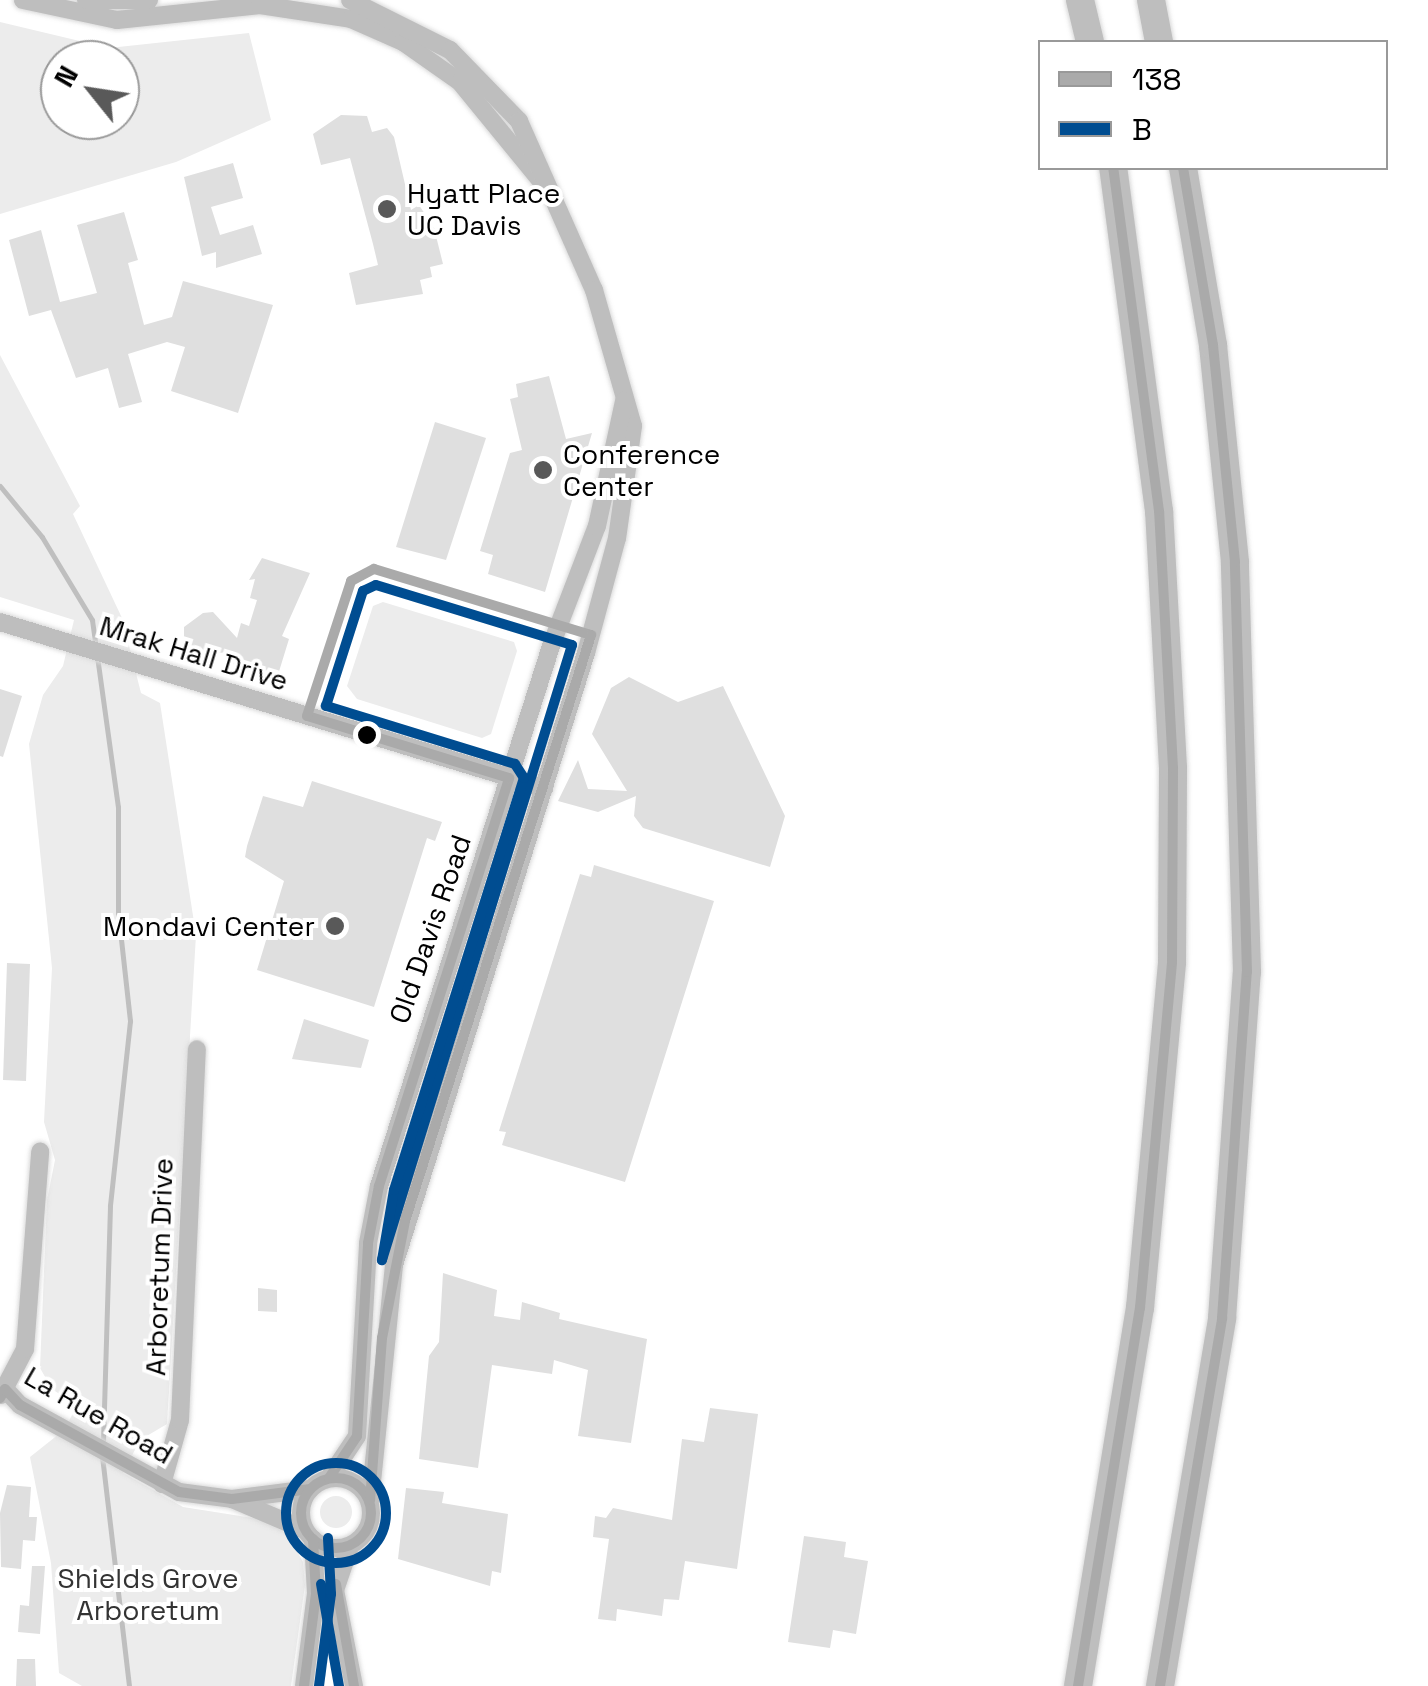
<!DOCTYPE html>
<html>
<head>
<meta charset="utf-8">
<style>
	body { margin:0 }
	#map { position:relative; width:1428px; height:1686px; overflow:hidden; background:#fff; font-family:"Space Grotesk",sans-serif }
	div>[style] { position:absolute }
	[style*='--x'] { left:calc(var(--x)*1px); top:calc(var(--y)*1px); width:calc(var(--w)*1px); rotate:calc(var(--a)*1deg) }
	.green>* { inset:0; background:#ececec }
	.round { border-radius:50% }
	.stream>* { height:5px; margin:-2.5px; padding:0 2.5px; transform-origin:2.5px; border-radius:2.5px; background:#bfbfbf }
	.building>* { inset:0; background:#dfdfdf }
	.roads { filter:drop-shadow(0 0 2px #dbdbdb) drop-shadow(0 0 2px #dbdbdb) }
	.minor>* { height:18px; margin:-9px; padding:0 9px; transform-origin:9px; border-radius:9px; background:#bebebe }
	.minor>.ring { margin:-9px; padding:0; box-sizing:content-box; background:none; border:18px solid #bebebe; border-radius:50% }
	.highway>* { height:28px; margin:-14px; padding:0 14px; transform-origin:14px; border-radius:14px; background:#bebebe }
	.bus-1>* { height:10px; margin:-5px; padding:0 5px; transform-origin:5px; border-radius:5px; background:#aaa }
	.bus-1>.ring { margin:-5px; padding:0; box-sizing:content-box; background:none; border:10px solid #aaa; border-radius:50% }
	.bus-2>* { height:10px; margin:-5px; padding:0 5px; transform-origin:5px; border-radius:5px; background:#004d91 }
	.bus-2>.ring { margin:-5px; padding:0; box-sizing:content-box; background:none; border:10px solid #004d91; border-radius:50% }
	.dots>* { width:28px; height:28px; translate:-50% -50%; box-sizing:border-box; border:5px solid #fff; border-radius:50% }
	span { translate:-50% -50%; white-space:nowrap; text-align:center; line-height:1.15; -webkit-text-stroke:8px #fff; paint-order:stroke }
	.poi-label { font-size:28px; color:#000 }
	.left { translate:0 -50%; text-align:left }
	.right { translate:-100% -50%; text-align:right }
	.street-label { font-size:28px; color:#000 }
	.park-label { font-size:28px; color:#333 }
	.legend { position:absolute; left:1038px; top:40px; width:350px; height:130px; box-sizing:border-box; background:#fff; border:2px solid #999; margin:0; padding:12px 18px; list-style:none; font-size:30px; color:#000 }
	.legend li { display:flex; align-items:center; gap:20px; height:50px }
	.legend b { width:50px; border:2px solid #999 }
	.north { position:absolute; left:40px; top:40px; width:100px; height:100px; box-sizing:border-box; background:#fff; border:2px solid #999; border-radius:50%; rotate:300deg; font-size:28px; font-weight:700; line-height:40px; text-align:center; color:#000 }
	.north::after { content:''; display:block; margin:auto; width:35px; height:45px; background:#595959; clip-path:polygon(50% 0,100% 100%,50% 72%,0 100%) }
</style>
</head>
<body>
<div id="map">
	<div class="green">
		<i style="clip-path:polygon(evenodd,0 22px,109px 48px,249px 33px,271px 120px,176px 162px,0 214px,0 22px,120px 60px,120px 120px,60px 120px,60px 60px,120px 60px)"></i>
		<i style="clip-path:polygon(0 355px,80px 506px,73px 514px,122px 618px,141px 693px,160px 703px,196px 935px,167px 1424px,140px 1440px,123px 1473px,183px 1507px,259px 1519px,287px 1533px,303px 1562px,305px 1585px,291px 1686px,82px 1686px,59px 1673px,51px 1563px,30px 1457px,64px 1430px,77px 1406px,52px 1389px,40px 1368px,47px 1200px,55px 1160px,44px 1122px,52px 968px,29px 744px,43px 695px,63px 666px,74px 620px,0 597px)"></i>
		<i style="clip-path:polygon(383px 602px,514px 642px,517px 651px,491px 734px,482px 738px,357px 699px,347px 686px,373px 606px)"></i>
		<i class="round" style="left:320px;top:1496px;width:32px;height:32px"></i>
	</div>
	<div class="stream">
		<i style="--x:0;--y:486;--w:66;--a:50.5"></i>
		<i style="--x:42;--y:537;--w:97;--a:58.9"></i>
		<i style="--x:92;--y:620;--w:189;--a:82.1"></i>
		<i style="--x:118;--y:807;--w:105;--a:90"></i>
		<i style="--x:118;--y:912;--w:110;--a:83.7"></i>
		<i style="--x:130;--y:1021;--w:186;--a:96.2"></i>
		<i style="--x:110;--y:1206;--w:239;--a:91.7"></i>
		<i style="--x:102;--y:1456;--w:232;--a:83.3"></i>
	</div>
	<div class="building">
		<i style="clip-path:polygon(341px 115px,367px 116px,372px 132px,387px 128px,394px 137px,411px 210px,419px 205px,434px 228px,443px 264px,430px 267px,432px 277px,420px 280px,423px 294px,356px 305px,349px 273px,378px 265px,373px 244px,350px 158px,321px 165px,313px 134px)"></i>
		<i style="clip-path:polygon(233px 163px,243px 198px,211px 207px,220px 235px,253px 225px,262px 254px,216px 268px,216px 252px,202px 256px,184px 177px)"></i>
		<i style="clip-path:polygon(124px 212px,138px 260px,128px 263px,144px 325px,172px 317px,183px 281px,273px 305px,238px 413px,171px 391px,185px 347px,167px 342px,128px 354px,142px 402px,119px 408px,108px 368px,76px 378px,51px 310px,29px 316px,9px 240px,41px 230px,60px 302px,97px 293px,77px 225px)"></i>
		<i style="clip-path:polygon(549px 376px,566px 439px,592px 433px,545px 592px,488px 574px,493px 555px,480px 551px,510px 453px,522px 450px,510px 399px,518px 397px,516px 384px)"></i>
		<i style="clip-path:polygon(435px 422px,486px 438px,446px 560px,396px 547px)"></i>
		<i style="clip-path:polygon(262px 558px,310px 573px,282px 636px,289px 639px,277px 678px,229px 663px,233px 651px,200px 656px,184px 637px,184px 627px,203px 613px,213px 612px,237px 638px,241px 623px,249px 626px,257px 600px,250px 598px,255px 579px,249px 580px)"></i>
		<i style="clip-path:polygon(629px 677px,678px 702px,723px 686px,785px 816px,770px 867px,643px 828px,634px 816px,636px 796px,598px 812px,558px 801px,578px 760px,588px 789px,627px 791px,592px 734px,611px 688px)"></i>
		<i style="clip-path:polygon(0 689px,22px 696px,3px 757px,0 756px)"></i>
		<i style="clip-path:polygon(312px 781px,442px 822px,435px 841px,427px 838px,374px 1007px,257px 970px,284px 881px,245px 857px,247px 846px,263px 796px,303px 807px)"></i>
		<i style="clip-path:polygon(594px 865px,714px 901px,625px 1182px,502px 1145px,506px 1132px,499px 1131px,580px 874px,591px 877px)"></i>
		<i style="clip-path:polygon(7px 963px,30px 964px,26px 1081px,3px 1080px)"></i>
		<i style="clip-path:polygon(304px 1019px,369px 1040px,361px 1068px,292px 1059px)"></i>
		<i style="clip-path:polygon(443px 1273px,497px 1290px,494px 1316px,520px 1320px,522px 1302px,560px 1313px,559px 1319px,647px 1339px,631px 1443px,578px 1436px,588px 1370px,554px 1360px,552px 1374px,492px 1365px,478px 1468px,419px 1459px,429px 1356px,439px 1342px)"></i>
		<i style="clip-path:polygon(258px 1288px,277px 1290px,277px 1312px,258px 1311px)"></i>
		<i style="clip-path:polygon(710px 1408px,758px 1414px,737px 1569px,685px 1561px,679px 1600px,664px 1599px,662px 1616px,617px 1609px,616px 1621px,598px 1619px,609px 1539px,593px 1537px,595px 1516px,606px 1518px,613px 1508px,672px 1520px,682px 1439px,704px 1442px)"></i>
		<i style="clip-path:polygon(7px 1485px,31px 1487px,29px 1517px,37px 1517px,35px 1541px,23px 1540px,21px 1569px,1px 1567px,0 1513px)"></i>
		<i style="clip-path:polygon(406px 1488px,444px 1492px,442px 1503px,508px 1514px,501px 1573px,492px 1571px,490px 1586px,398px 1559px)"></i>
		<i style="clip-path:polygon(804px 1536px,846px 1542px,844px 1557px,868px 1561px,856px 1634px,833px 1630px,830px 1648px,788px 1642px)"></i>
		<i style="clip-path:polygon(32px 1566px,45px 1566px,40px 1634px,18px 1632px,20px 1605px,29px 1606px)"></i>
		<i style="clip-path:polygon(17px 1659px,35px 1659px,36px 1686px,16px 1686px)"></i>
	</div>
	<div class="roads">
		<div class="minor">
			<i style="--x:23;--y:0;--w:96;--a:12"></i>
			<i style="--x:117;--y:20;--w:144;--a:-6"></i>
			<i style="--x:260;--y:5;--w:92;--a:8.7"></i>
			<i style="--x:351;--y:19;--w:57;--a:23.9"></i>
			<i style="--x:403;--y:42;--w:70;--a:35.1"></i>
			<i style="--x:460;--y:82;--w:134;--a:50.7"></i>
			<i style="--x:86;--y:0;--w:63;--a:0"></i>
			<i style="--x:350;--y:0;--w:112;--a:26.6"></i>
			<i style="--x:450;--y:50;--w:99;--a:45.8"></i>
			<i style="--x:519;--y:121;--w:185;--a:66.1"></i>
			<i style="--x:594;--y:290;--w:141;--a:74"></i>
			<i style="--x:633;--y:426;--w:113;--a:98.1"></i>
			<i style="--x:617;--y:538;--w:119;--a:105.1"></i>
			<i style="--x:586;--y:653;--w:641;--a:107.42"></i>
			<i style="--x:394;--y:1265;--w:236;--a:95.8"></i>
			<i style="--x:0;--y:622;--w:569;--a:16.97"></i>
			<i style="--x:5;--y:1389;--w:22;--a:47"></i>
			<i style="--x:20;--y:1405;--w:181;--a:28.7"></i>
			<i style="--x:179;--y:1492;--w:53;--a:7.5"></i>
			<i style="--x:232;--y:1499;--w:79;--a:-7.3"></i>
			<i style="--x:1;--y:1395;--w:52;--a:-62.4"></i>
			<i style="--x:25;--y:1349;--w:198;--a:-85.6"></i>
			<i class="ring" style="left:301px;top:1478px;width:52px;height:52px"></i>
			<i style="--x:329;--y:1478;--w:50;--a:-56.3"></i>
			<i style="--x:357;--y:1436;--w:193;--a:-86.7"></i>
			<i style="--x:368;--y:1243;--w:58;--a:-79.1"></i>
			<i style="--x:379;--y:1186;--w:570;--a:-72.33"></i>
			<i style="--x:552;--y:643;--w:125;--a:-69"></i>
			<i style="--x:597;--y:526;--w:128;--a:-77.8"></i>
			<i style="--x:162;--y:1484;--w:66;--a:-74.3"></i>
			<i style="--x:180;--y:1420;--w:371;--a:-87.4"></i>
			<i style="--x:232;--y:1499;--w:79;--a:23"></i>
			<i style="--x:350;--y:1546;--w:46;--a:108.8"></i>
			<i style="--x:335;--y:1590;--w:98;--a:78.8"></i>
			<i style="--x:304;--y:1686;--w:94;--a:-82.6"></i>
			<i style="--x:316;--y:1593;--w:54;--a:-93.2"></i>
		</div>
		<div class="highway">
			<i style="--x:1080;--y:0;--w:43;--a:76.6"></i>
			<i style="--x:1151;--y:0;--w:43;--a:79.2"></i>
			<i style="--x:1078;--y:1686;--w:383;--a:-80.7"></i>
			<i style="--x:1140;--y:1308;--w:347;--a:-84.7"></i>
			<i style="--x:1172;--y:962;--w:194;--a:-89.7"></i>
			<i style="--x:1173;--y:768;--w:257;--a:-93.1"></i>
			<i style="--x:1159;--y:511;--w:346;--a:-97.6"></i>
			<i style="--x:1160;--y:1686;--w:373;--a:-80.4"></i>
			<i style="--x:1222;--y:1318;--w:347;--a:-85.9"></i>
			<i style="--x:1247;--y:972;--w:410;--a:-91.7"></i>
			<i style="--x:1235;--y:562;--w:218;--a:-95.8"></i>
			<i style="--x:1213;--y:345;--w:180;--a:-99.6"></i>
		</div>
	</div>
	<div class="bus-1">
		<i style="--x:0;--y:1398;--w:10;--a:-61"></i>
		<i style="--x:5;--y:1389;--w:22;--a:47"></i>
		<i style="--x:20;--y:1405;--w:181;--a:28.7"></i>
		<i style="--x:179;--y:1492;--w:53;--a:7.5"></i>
		<i style="--x:232;--y:1499;--w:79;--a:-7.3"></i>
		<i class="ring" style="left:301px;top:1478px;width:60px;height:60px"></i>
		<i style="--x:329;--y:1478;--w:50;--a:-56.3"></i>
		<i style="--x:357;--y:1436;--w:193;--a:-86.7"></i>
		<i style="--x:368;--y:1243;--w:58;--a:-79.1"></i>
		<i style="--x:379;--y:1186;--w:428;--a:-72.3"></i>
		<i style="--x:509;--y:778;--w:211;--a:-162.9"></i>
		<i style="--x:307;--y:716;--w:142;--a:-71.9"></i>
		<i style="--x:351;--y:581;--w:26;--a:-28"></i>
		<i style="--x:374;--y:569;--w:227;--a:16.9"></i>
		<i style="--x:591;--y:635;--w:615;--a:107.61"></i>
		<i style="--x:405;--y:1221;--w:119;--a:101.1"></i>
		<i style="--x:382;--y:1338;--w:162;--a:94.2"></i>
		<i style="--x:336;--y:1584;--w:104;--a:80"></i>
		<i style="--x:304;--y:1686;--w:94;--a:-82.6"></i>
		<i style="--x:316;--y:1593;--w:54;--a:-93.2"></i>
		<i style="--x:1078;--y:1686;--w:383;--a:-80.7"></i>
		<i style="--x:1140;--y:1308;--w:347;--a:-84.7"></i>
		<i style="--x:1172;--y:962;--w:194;--a:-89.7"></i>
		<i style="--x:1173;--y:768;--w:257;--a:-93.1"></i>
		<i style="--x:1159;--y:511;--w:346;--a:-97.6"></i>
		<i style="--x:1160;--y:1686;--w:373;--a:-80.4"></i>
		<i style="--x:1222;--y:1318;--w:347;--a:-85.9"></i>
		<i style="--x:1247;--y:972;--w:410;--a:-91.7"></i>
		<i style="--x:1235;--y:562;--w:218;--a:-95.8"></i>
		<i style="--x:1213;--y:345;--w:180;--a:-99.6"></i>
	</div>
	<div class="bus-2">
		<i style="--x:376;--y:585;--w:205;--a:17"></i>
		<i style="--x:572;--y:645;--w:644;--a:107.17"></i>
		<i style="--x:382;--y:1260;--w:71;--a:-80.3"></i>
		<i style="--x:394;--y:1190;--w:432;--a:-72.5"></i>
		<i style="--x:524;--y:778;--w:17;--a:-123"></i>
		<i style="--x:515;--y:764;--w:198;--a:-162.9"></i>
		<i style="--x:326;--y:706;--w:121;--a:-72.2"></i>
		<i style="--x:363;--y:591;--w:14;--a:-25"></i>
		<i class="ring" style="left:286px;top:1463px;width:90px;height:90px"></i>
		<i style="--x:321;--y:1584;--w:104;--a:80"></i>
		<i style="--x:319;--y:1686;--w:93;--a:-82.6"></i>
		<i style="--x:331;--y:1594;--w:56;--a:-93.1"></i>
	</div>
	<div class="dots">
		<i style="left:387px;top:209px;background:#595959"></i>
		<i style="left:543px;top:470px;background:#595959"></i>
		<i style="left:367px;top:735px;background:#000"></i>
		<i style="left:335px;top:926px;background:#595959"></i>
	</div>
	<div class="poi-label">
		<span class="left" style="left:407px;top:209px">Hyatt Place<br>UC Davis</span>
		<span class="left" style="left:563px;top:470px">Conference<br>Center</span>
		<span class="right" style="left:315px;top:926px">Mondavi Center</span>
	</div>
	<div class="street-label">
		<span style="left:194px;top:653px;rotate:17deg">Mrak Hall Drive</span>
		<span style="left:430px;top:929px;rotate:-71deg">Old Davis Road</span>
		<span style="left:159px;top:1267px;rotate:-88deg">Arboretum Drive</span>
		<span style="left:99px;top:1415px;rotate:30deg">La Rue Road</span>
	</div>
	<div class="park-label">
		<span style="left:148px;top:1594px">Shields Grove<br>Arboretum</span>
	</div>
	<ul class="legend">
	<li><b style="height:12px;background:#aaa"></b>138</li>
	<li><b style="height:12px;background:#004d91"></b>B</li>
	</ul>
	<div class="north">N</div>
</div>
</body>
</html>
